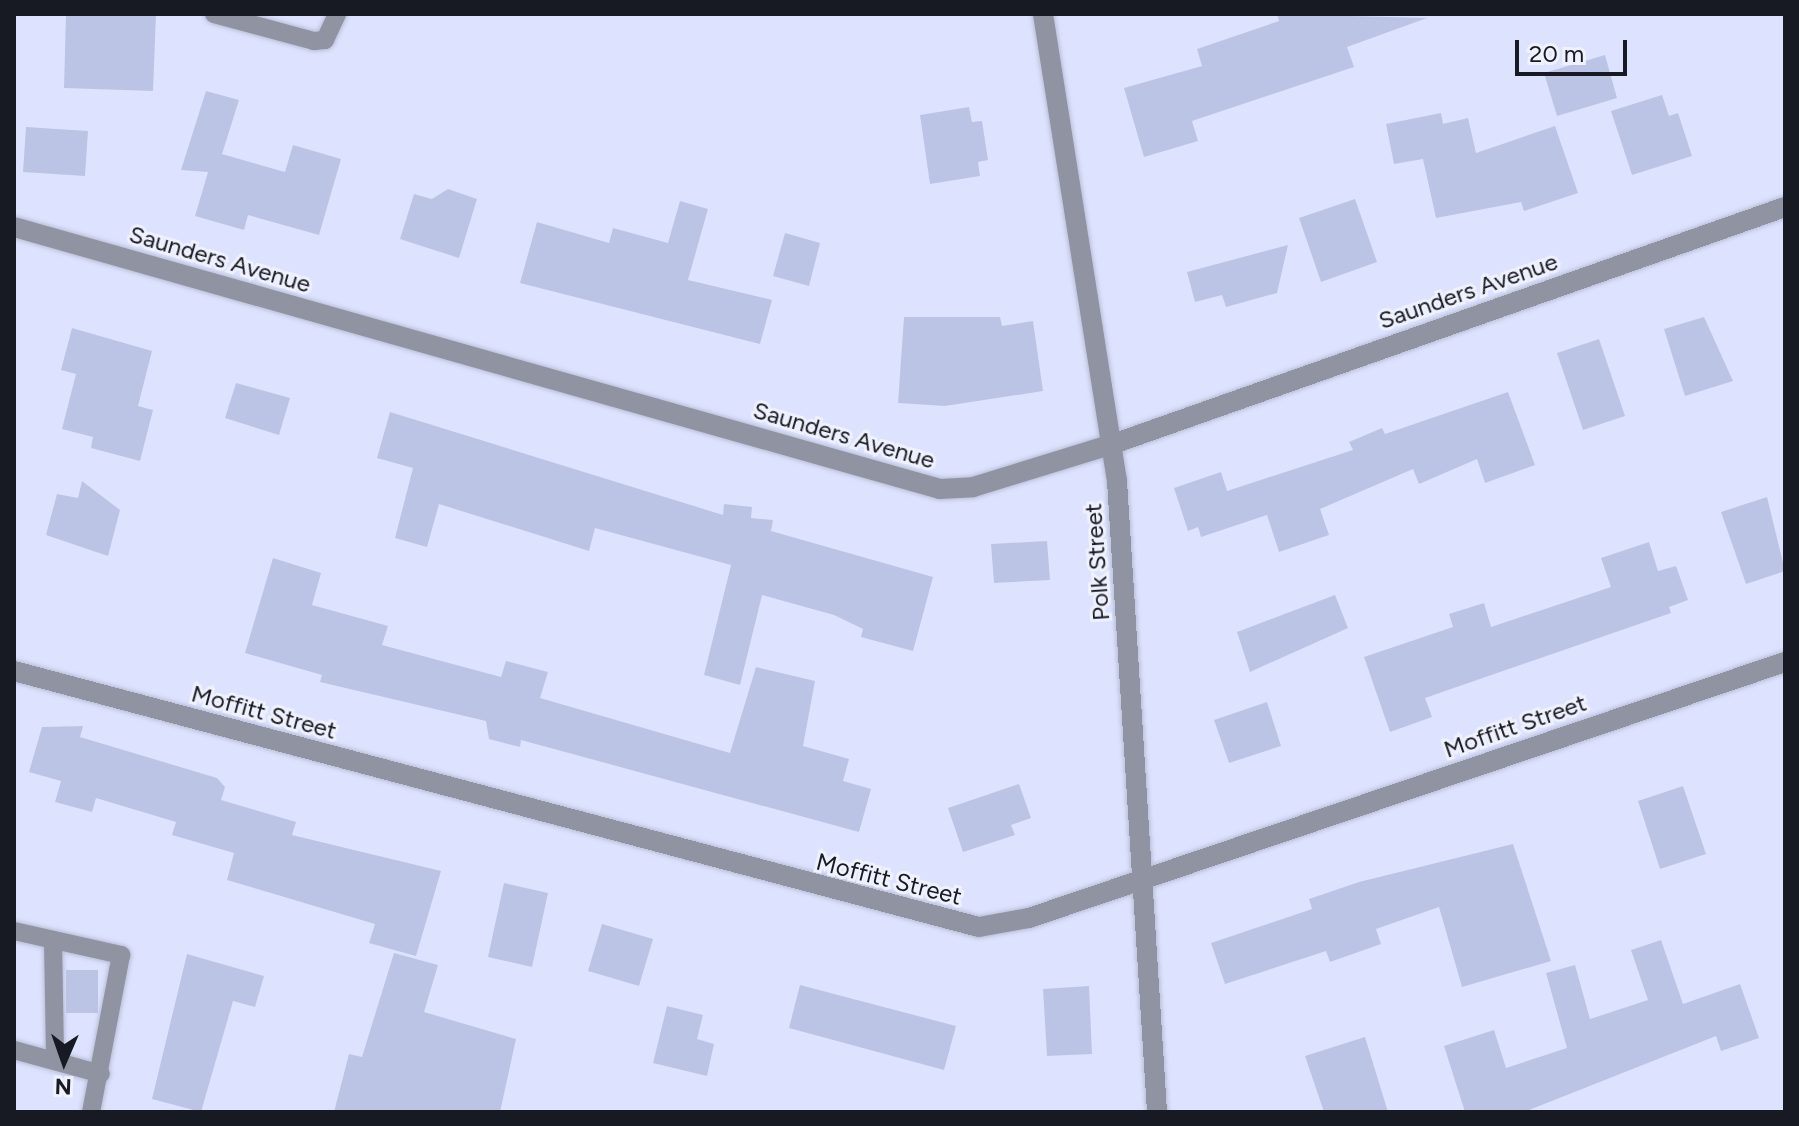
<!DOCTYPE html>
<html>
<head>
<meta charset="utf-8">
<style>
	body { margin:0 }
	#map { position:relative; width:1799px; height:1126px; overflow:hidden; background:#dde3ff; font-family:Figtree,sans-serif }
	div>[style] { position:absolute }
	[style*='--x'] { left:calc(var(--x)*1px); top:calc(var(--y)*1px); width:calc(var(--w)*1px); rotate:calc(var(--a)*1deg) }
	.building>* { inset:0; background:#bcc4e5 }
	.roads { filter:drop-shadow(0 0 2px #babfd7) drop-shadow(0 0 2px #babfd7) }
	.lane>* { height:18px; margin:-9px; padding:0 9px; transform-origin:9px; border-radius:9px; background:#9093a1 }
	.street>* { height:20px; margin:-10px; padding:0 10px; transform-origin:10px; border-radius:10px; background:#9093a1 }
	span { translate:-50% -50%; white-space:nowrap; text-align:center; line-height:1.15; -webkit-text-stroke:6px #eff1fc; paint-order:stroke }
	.street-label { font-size:24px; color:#181a23 }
	.frame { position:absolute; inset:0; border:16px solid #181a23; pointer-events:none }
	.north { position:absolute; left:24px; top:1022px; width:80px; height:80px; -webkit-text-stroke:6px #eff1fc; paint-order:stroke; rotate:182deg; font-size:22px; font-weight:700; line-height:32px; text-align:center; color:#181a23 }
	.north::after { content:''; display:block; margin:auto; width:28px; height:36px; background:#181a23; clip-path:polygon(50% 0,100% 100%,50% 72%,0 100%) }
	.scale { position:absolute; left:1515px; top:40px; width:112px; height:36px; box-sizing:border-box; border:4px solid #181a23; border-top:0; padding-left:10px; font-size:24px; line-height:28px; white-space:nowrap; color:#181a23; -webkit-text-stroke:6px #eff1fc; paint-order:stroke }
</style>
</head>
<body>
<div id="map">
	<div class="building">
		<i style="clip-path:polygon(66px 14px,156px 14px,153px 91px,64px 88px)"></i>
		<i style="clip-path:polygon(1277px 14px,1427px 18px,1347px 47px,1354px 67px,1192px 121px,1198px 141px,1144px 157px,1124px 88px,1202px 66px,1197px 49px,1279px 21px)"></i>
		<i style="clip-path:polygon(1605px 55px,1617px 98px,1557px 116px,1544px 73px)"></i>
		<i style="clip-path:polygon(206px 91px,239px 100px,222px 154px,285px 172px,293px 145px,341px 159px,319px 235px,248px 215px,244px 230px,195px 216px,208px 172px,181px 170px)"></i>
		<i style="clip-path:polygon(1662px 95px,1669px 116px,1678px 113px,1692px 156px,1632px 175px,1611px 111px)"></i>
		<i style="clip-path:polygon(969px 107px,972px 122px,982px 121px,988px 160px,978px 162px,980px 176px,930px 184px,920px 115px)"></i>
		<i style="clip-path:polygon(1441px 113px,1443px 124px,1468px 118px,1476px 153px,1555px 126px,1578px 193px,1524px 211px,1521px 202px,1436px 218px,1423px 159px,1394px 164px,1386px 124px)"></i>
		<i style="clip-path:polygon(26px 127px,88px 131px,85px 176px,23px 172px)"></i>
		<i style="clip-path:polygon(448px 189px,477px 199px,459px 258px,400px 239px,414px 194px,432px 199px)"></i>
		<i style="clip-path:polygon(1355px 199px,1377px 262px,1321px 282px,1299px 218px)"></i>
		<i style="clip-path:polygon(680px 201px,708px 209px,688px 280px,772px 300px,760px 344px,520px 283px,537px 222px,609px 243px,613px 228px,668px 243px)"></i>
		<i style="clip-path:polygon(785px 233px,820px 243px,809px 286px,773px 276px)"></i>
		<i style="clip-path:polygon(1288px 245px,1277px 293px,1226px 307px,1222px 295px,1195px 302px,1187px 272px)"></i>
		<i style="clip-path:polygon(904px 317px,1000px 317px,1002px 326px,1033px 321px,1043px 391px,945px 406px,898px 403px)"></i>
		<i style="clip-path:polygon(1704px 317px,1733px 381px,1685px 396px,1664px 329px)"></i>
		<i style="clip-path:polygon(72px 328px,152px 351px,138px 406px,153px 410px,140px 461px,91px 448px,93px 437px,62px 429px,76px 374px,61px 370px)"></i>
		<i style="clip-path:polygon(1599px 339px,1625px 416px,1583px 430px,1557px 353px)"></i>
		<i style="clip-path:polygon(236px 383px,290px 398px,279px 435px,225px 418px)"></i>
		<i style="clip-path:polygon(1508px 392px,1535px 465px,1485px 483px,1477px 459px,1419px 484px,1413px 469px,1320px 509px,1329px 535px,1279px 552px,1267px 515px,1201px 537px,1198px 527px,1188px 531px,1174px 488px,1221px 472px,1227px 491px,1353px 450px,1349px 442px,1382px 428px,1385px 434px)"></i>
		<i style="clip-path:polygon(390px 412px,723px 515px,724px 504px,752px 507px,751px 518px,773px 520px,771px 531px,933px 577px,913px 651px,861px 637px,863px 629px,834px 615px,762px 595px,740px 685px,704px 675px,731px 565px,595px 528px,589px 551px,439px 504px,427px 547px,395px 538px,413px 468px,377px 458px)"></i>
		<i style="clip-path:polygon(82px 481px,120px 510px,108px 556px,46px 535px,57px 494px,78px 498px)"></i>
		<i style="clip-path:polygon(1767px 497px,1785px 571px,1746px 584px,1721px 512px)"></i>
		<i style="clip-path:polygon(1047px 541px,1050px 580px,994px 583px,991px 544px)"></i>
		<i style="clip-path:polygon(1649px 542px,1658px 571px,1676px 566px,1688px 600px,1669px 607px,1671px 613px,1425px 698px,1432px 717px,1390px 732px,1364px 657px,1453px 627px,1449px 614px,1484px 603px,1491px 627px,1611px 587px,1601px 558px)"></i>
		<i style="clip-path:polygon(273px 558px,321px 573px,312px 605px,388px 626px,382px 645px,501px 677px,506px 661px,548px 672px,540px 698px,730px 753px,756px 667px,815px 681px,803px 746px,849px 759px,843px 781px,871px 789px,859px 832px,521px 740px,520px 747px,489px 739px,486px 721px,320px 682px,322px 675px,245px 653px)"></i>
		<i style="clip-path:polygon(1335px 595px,1348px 628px,1250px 672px,1237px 632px)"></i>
		<i style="clip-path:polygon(1267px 702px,1281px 746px,1229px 763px,1214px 720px)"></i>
		<i style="clip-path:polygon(83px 726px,80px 737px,217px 778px,225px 787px,221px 800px,296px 822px,292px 835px,441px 871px,416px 956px,369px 943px,375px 924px,227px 880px,234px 853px,172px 835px,176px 822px,96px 798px,92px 812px,55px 802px,61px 781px,29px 772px,42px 727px)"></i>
		<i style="clip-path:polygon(1019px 784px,1031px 818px,1011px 825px,1015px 835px,963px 852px,948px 808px)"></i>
		<i style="clip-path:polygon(1683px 786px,1706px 854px,1660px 869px,1638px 801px)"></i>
		<i style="clip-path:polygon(1513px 844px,1551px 961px,1462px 987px,1439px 907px,1376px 929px,1381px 944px,1330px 962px,1326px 951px,1225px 984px,1211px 943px,1312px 909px,1309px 899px,1359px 882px)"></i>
		<i style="clip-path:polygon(504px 883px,548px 893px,532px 967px,488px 957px)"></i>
		<i style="clip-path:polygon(602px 924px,653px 939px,639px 986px,588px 971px)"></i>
		<i style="clip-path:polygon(1661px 940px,1683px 1004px,1740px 984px,1759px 1038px,1721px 1051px,1716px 1036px,1524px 1112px,1465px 1112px,1444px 1046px,1494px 1030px,1506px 1068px,1567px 1048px,1546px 973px,1575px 965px,1590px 1019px,1648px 1000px,1631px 950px)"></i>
		<i style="clip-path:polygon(394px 953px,438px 965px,424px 1012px,516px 1039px,500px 1112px,334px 1112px,349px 1054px,362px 1057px)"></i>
		<i style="clip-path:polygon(187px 954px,264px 976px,255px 1007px,233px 1001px,201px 1112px,152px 1099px)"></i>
		<i style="clip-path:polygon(66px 970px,98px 970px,98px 1013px,66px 1013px)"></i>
		<i style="clip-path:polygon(800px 985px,956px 1026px,944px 1070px,789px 1028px)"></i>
		<i style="clip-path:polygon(1089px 986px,1092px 1054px,1047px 1056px,1043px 989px)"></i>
		<i style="clip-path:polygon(667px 1006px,703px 1015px,697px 1039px,714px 1044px,707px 1076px,653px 1063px)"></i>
		<i style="clip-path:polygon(1365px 1037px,1388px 1112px,1324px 1112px,1305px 1056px)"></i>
	</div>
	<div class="roads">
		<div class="lane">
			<i style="--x:214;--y:14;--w:104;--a:15.1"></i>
			<i style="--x:314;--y:41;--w:11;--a:-5"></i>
			<i style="--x:325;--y:40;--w:29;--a:-65"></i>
			<i style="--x:14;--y:931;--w:110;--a:12.6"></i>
			<i style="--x:121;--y:955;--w:160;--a:100.8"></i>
			<i style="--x:53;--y:940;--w:120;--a:89"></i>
			<i style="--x:14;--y:1050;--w:90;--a:15.4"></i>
		</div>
		<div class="street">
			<i style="--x:1043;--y:14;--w:473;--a:81"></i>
			<i style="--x:1117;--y:481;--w:632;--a:86.37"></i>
			<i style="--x:14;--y:227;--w:962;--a:15.8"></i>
			<i style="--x:940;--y:489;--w:33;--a:-3"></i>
			<i style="--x:973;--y:487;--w:146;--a:-17.1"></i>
			<i style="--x:1113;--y:444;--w:713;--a:-19.43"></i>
			<i style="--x:14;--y:671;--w:998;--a:14.86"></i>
			<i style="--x:979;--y:927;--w:51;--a:-10.2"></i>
			<i style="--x:1029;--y:918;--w:798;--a:-18.71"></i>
		</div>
	</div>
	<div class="street-label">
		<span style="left:220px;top:259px;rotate:16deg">Saunders Avenue</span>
		<span style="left:1468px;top:291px;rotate:-19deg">Saunders Avenue</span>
		<span style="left:844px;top:435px;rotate:16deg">Saunders Avenue</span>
		<span style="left:1097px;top:562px;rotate:-94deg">Polk Street</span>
		<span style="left:264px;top:712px;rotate:15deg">Moffitt Street</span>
		<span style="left:1515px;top:726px;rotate:-19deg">Moffitt Street</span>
		<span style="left:889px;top:879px;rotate:14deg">Moffitt Street</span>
	</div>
	<div class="frame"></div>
	<div class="north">N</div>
	<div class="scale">20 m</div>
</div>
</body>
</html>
